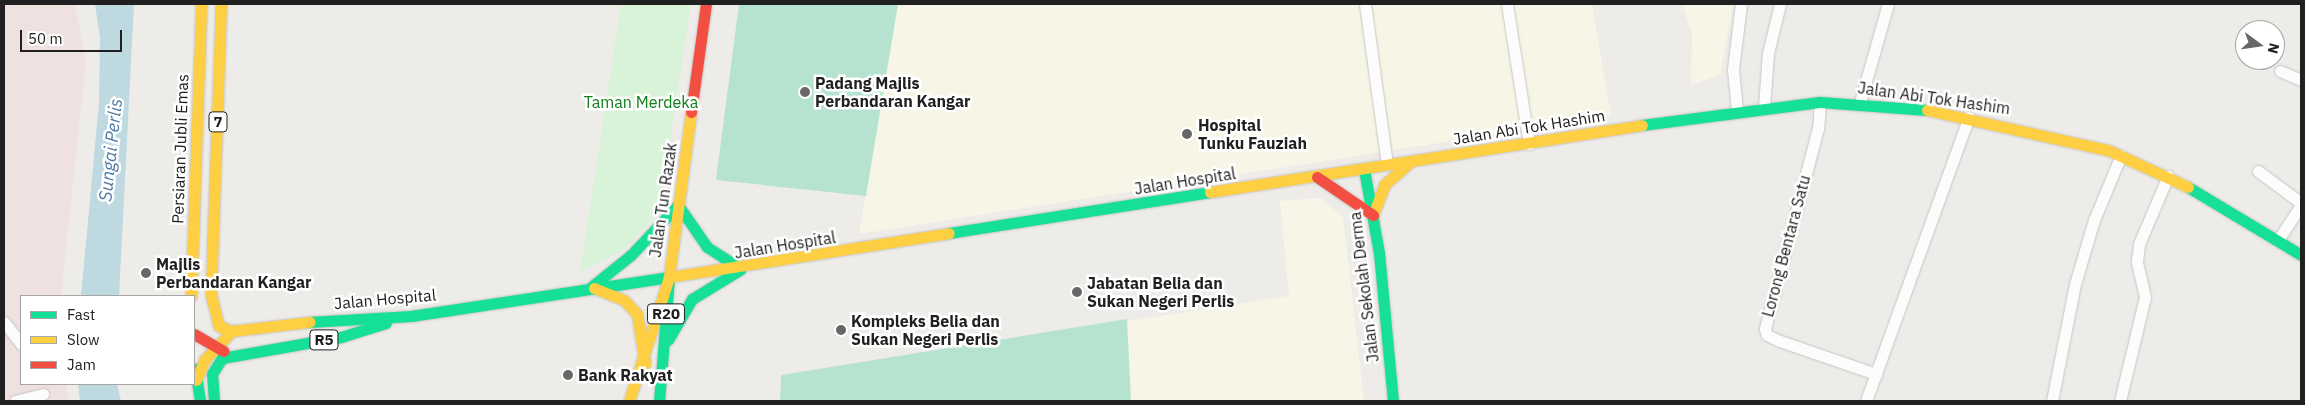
<!DOCTYPE html>
<html>
<head>
<meta charset="utf-8">
<style>
	body { margin:0 }
	#map { position:relative; width:2305px; height:405px; overflow:hidden; background:#eeece9; font-family:"IBM Plex Sans",sans-serif }
	div>[style] { position:absolute }
	[style*='--x'] { left:calc(var(--x)*1px); top:calc(var(--y)*1px); width:calc(var(--w)*1px); rotate:calc(var(--a)*1deg) }
	.commercial>* { inset:0; background:#efe1e0 }
	.education>* { inset:0; background:#f7f6e6 }
	.park>* { inset:0; background:#d9f3d8 }
	.pitch>* { inset:0; background:#b6e3d0 }
	.water>* { inset:0; background:#bed9e0 }
	.roads { filter:drop-shadow(0 0 1px #c7c6c5) drop-shadow(0 0 1px #c7c6c5) }
	.street>* { height:11px; margin:-5.5px; padding:0 5.5px; transform-origin:5.5px; border-radius:5.5px; background:#fcfcfc }
	.fast>* { height:11px; margin:-5.5px; padding:0 5.5px; transform-origin:5.5px; border-radius:5.5px; background:#16e098 }
	.slow>* { height:11px; margin:-5.5px; padding:0 5.5px; transform-origin:5.5px; border-radius:5.5px; background:#ffcf43 }
	.jam>* { height:11px; margin:-5.5px; padding:0 5.5px; transform-origin:5.5px; border-radius:5.5px; background:#f24e42 }
	.dots>* { width:14px; height:14px; translate:-50% -50%; box-sizing:border-box; border:2px solid #fff; border-radius:50% }
	span { translate:-50% -50%; white-space:nowrap; text-align:center; line-height:1.15; -webkit-text-stroke:5px #fff; paint-order:stroke }
	.shield-label span { padding:1px 4px; background:#fff; border:1px solid; border-radius:4px; -webkit-text-stroke-width:0 }
	.shield-label { font-size:15px; color:#202020; font-weight:700 }
	.poi-label { font-size:16px; color:#202020; font-weight:700 }
	.left { translate:0 -50%; text-align:left }
	.street-label { font-size:16px; color:#202020 }
	.park-label { font-size:16px; color:#107d18 }
	.water-label { font-size:18px; color:#4c7aa6; font-style:italic }
	.frame { position:absolute; inset:0; border:5px solid #202020; pointer-events:none }
	.legend { position:absolute; left:20px; top:295px; width:175px; height:90px; box-sizing:border-box; background:#fff; border:1px solid #a6a6a6; margin:0; padding:6px 9px; list-style:none; font-size:15px; color:#202020 }
	.legend li { display:flex; align-items:center; gap:10px; height:25px }
	.legend b { width:25px; border:1px solid #a6a6a6 }
	.north { position:absolute; left:2235px; top:20px; width:50px; height:50px; box-sizing:border-box; background:#fff; border:1px solid #a6a6a6; border-radius:50%; rotate:104deg; font-size:14px; font-weight:700; line-height:20px; text-align:center; color:#202020 }
	.north::after { content:''; display:block; margin:auto; width:18px; height:22px; background:#686766; clip-path:polygon(50% 0,100% 100%,50% 72%,0 100%) }
	.scale { position:absolute; left:20px; top:30px; width:102px; height:22px; box-sizing:border-box; border:2px solid #202020; border-top:0; padding-left:6px; font-size:15px; line-height:18px; white-space:nowrap; color:#202020; -webkit-text-stroke:4px #fff; paint-order:stroke }
</style>
</head>
<body>
<div id="map">
	<div class="commercial">
		<i style="clip-path:polygon(4px 4px,75px 4px,86px 62px,61px 296px,21px 296px,21px 384px,66px 384px,69px 401px,4px 401px)"></i>
	</div>
	<div class="education">
		<i style="clip-path:polygon(898px 4px,1592px 4px,1611px 116px,859px 234px)"></i>
		<i style="clip-path:polygon(1682px 4px,1733px 4px,1720px 75px,1691px 85px,1692px 34px)"></i>
		<i style="clip-path:polygon(1319px 198px,1343px 217px,1364px 401px,780px 401px,781px 375px,1289px 296px,1280px 201px)"></i>
	</div>
	<div class="park">
		<i style="clip-path:polygon(621px 4px,691px 4px,661px 200px,653px 218px,625px 249px,580px 272px)"></i>
	</div>
	<div class="pitch">
		<i style="clip-path:polygon(739px 4px,898px 4px,866px 196px,716px 180px)"></i>
		<i style="clip-path:polygon(1127px 319px,1131px 401px,780px 401px,781px 375px)"></i>
	</div>
	<div class="water">
		<i style="clip-path:polygon(95px 4px,134px 4px,119px 296px,81px 296px,99px 103px,100px 39px)"></i>
		<i style="clip-path:polygon(78px 384px,117px 384px,121px 401px,80px 401px)"></i>
	</div>
	<div class="roads">
		<div class="street">
			<i style="--x:1365;--y:4;--w:162;--a:82.2"></i>
			<i style="--x:1507;--y:4;--w:142;--a:81.1"></i>
			<i style="--x:2280;--y:71;--w:23;--a:23"></i>
			<i style="--x:1820;--y:102;--w:26;--a:94"></i>
			<i style="--x:1818;--y:128;--w:208;--a:104.8"></i>
			<i style="--x:1765;--y:329;--w:6;--a:72"></i>
			<i style="--x:1767;--y:335;--w:14;--a:25"></i>
			<i style="--x:1780;--y:341;--w:102;--a:19"></i>
			<i style="--x:1860;--y:102;--w:102;--a:-74.1"></i>
			<i style="--x:1764;--y:107;--w:54;--a:-85.8"></i>
			<i style="--x:1768;--y:53;--w:50;--a:-76.2"></i>
			<i style="--x:1737;--y:110;--w:41;--a:-95.6"></i>
			<i style="--x:1733;--y:69;--w:65;--a:-83"></i>
			<i style="--x:2258;--y:171;--w:54;--a:36.7"></i>
			<i style="--x:2278;--y:240;--w:42;--a:-56.7"></i>
			<i style="--x:4;--y:322;--w:28;--a:52"></i>
			<i style="--x:15;--y:401;--w:29;--a:-14"></i>
			<i style="--x:1866;--y:401;--w:302;--a:-70.1"></i>
			<i style="--x:2052;--y:401;--w:119;--a:-78.9"></i>
			<i style="--x:2075;--y:284;--w:67;--a:-73.5"></i>
			<i style="--x:2094;--y:220;--w:70;--a:-67.4"></i>
			<i style="--x:2120;--y:401;--w:107;--a:-76.5"></i>
			<i style="--x:2145;--y:297;--w:37;--a:-103"></i>
			<i style="--x:2137;--y:261;--w:17;--a:-83"></i>
			<i style="--x:2139;--y:244;--w:74;--a:-66.9"></i>
		</div>
		<div class="fast">
			<i style="--x:1642;--y:125;--w:179;--a:-7.4"></i>
			<i style="--x:1820;--y:102;--w:107;--a:4.3"></i>
			<i style="--x:1364;--y:169;--w:85;--a:79.9"></i>
			<i style="--x:1379;--y:253;--w:149;--a:84.6"></i>
			<i style="--x:2188;--y:187;--w:132;--a:31"></i>
			<i style="--x:678;--y:205;--w:51;--a:55.4"></i>
			<i style="--x:707;--y:247;--w:40;--a:32.9"></i>
			<i style="--x:949;--y:233;--w:264;--a:-8.9"></i>
			<i style="--x:591;--y:287;--w:51;--a:-38.7"></i>
			<i style="--x:631;--y:255;--w:69;--a:-46.8"></i>
			<i style="--x:309;--y:322;--w:102;--a:-3.4"></i>
			<i style="--x:411;--y:316;--w:261;--a:-8.6"></i>
			<i style="--x:669;--y:277;--w:124;--a:94.6"></i>
			<i style="--x:668;--y:340;--w:48;--a:-59.7"></i>
			<i style="--x:692;--y:299;--w:57;--a:-31.5"></i>
			<i style="--x:195;--y:369;--w:32;--a:81"></i>
			<i style="--x:214;--y:401;--w:27;--a:-94"></i>
			<i style="--x:212;--y:374;--w:19;--a:-58"></i>
			<i style="--x:222;--y:358;--w:121;--a:-10"></i>
			<i style="--x:341;--y:337;--w:47;--a:-17.3"></i>
		</div>
		<div class="slow">
			<i style="--x:221;--y:4;--w:291;--a:92"></i>
			<i style="--x:211;--y:295;--w:32;--a:76"></i>
			<i style="--x:219;--y:326;--w:14;--a:21"></i>
			<i style="--x:232;--y:331;--w:78;--a:-6.7"></i>
			<i style="--x:1927;--y:110;--w:185;--a:12.5"></i>
			<i style="--x:2108;--y:150;--w:88;--a:24.8"></i>
			<i style="--x:1210;--y:192;--w:437;--a:-8.8"></i>
			<i style="--x:1373;--y:215;--w:33;--a:-69"></i>
			<i style="--x:1385;--y:184;--w:30;--a:-41"></i>
			<i style="--x:669;--y:277;--w:283;--a:-8.9"></i>
			<i style="--x:594;--y:288;--w:32;--a:22"></i>
			<i style="--x:624;--y:300;--w:19;--a:47"></i>
			<i style="--x:637;--y:314;--w:50;--a:80.7"></i>
			<i style="--x:191;--y:296;--w:292;--a:-88"></i>
			<i style="--x:196;--y:380;--w:23;--a:-67"></i>
			<i style="--x:205;--y:359;--w:39;--a:-46"></i>
			<i style="--x:629;--y:401;--w:130;--a:-72.1"></i>
			<i style="--x:669;--y:277;--w:166;--a:-82.4"></i>
		</div>
		<div class="jam">
			<i style="--x:691;--y:112;--w:109;--a:-82.1"></i>
			<i style="--x:1317;--y:177;--w:68;--a:34.2"></i>
			<i style="--x:194;--y:334;--w:34;--a:30"></i>
		</div>
	</div>
	<div class="dots">
		<i style="left:805px;top:92px;background:#686766"></i>
		<i style="left:1187px;top:134px;background:#686766"></i>
		<i style="left:146px;top:273px;background:#686766"></i>
		<i style="left:1077px;top:292px;background:#686766"></i>
		<i style="left:841px;top:330px;background:#686766"></i>
		<i style="left:568px;top:375px;background:#686766"></i>
	</div>
	<div class="shield-label">
		<span style="left:218px;top:122px">7</span>
		<span style="left:666px;top:314px">R20</span>
		<span style="left:324px;top:340px">R5</span>
	</div>
	<div class="poi-label">
		<span class="left" style="left:815px;top:92px">Padang Majlis<br>Perbandaran Kangar</span>
		<span class="left" style="left:1198px;top:134px">Hospital<br>Tunku Fauziah</span>
		<span class="left" style="left:156px;top:273px">Majlis<br>Perbandaran Kangar</span>
		<span class="left" style="left:1087px;top:292px">Jabatan Belia dan<br>Sukan Negeri Perlis</span>
		<span class="left" style="left:851px;top:330px">Kompleks Belia dan<br>Sukan Negeri Perlis</span>
		<span class="left" style="left:578px;top:375px">Bank Rakyat</span>
	</div>
	<div class="street-label">
		<span style="left:1934px;top:98px;rotate:8deg">Jalan Abi Tok Hashim</span>
		<span style="left:1529px;top:127px;rotate:-9deg">Jalan Abi Tok Hashim</span>
		<span style="left:180px;top:149px;rotate:-88deg">Persiaran Jubli Emas</span>
		<span style="left:1185px;top:181px;rotate:-9deg">Jalan Hospital</span>
		<span style="left:663px;top:200px;rotate:-82deg">Jalan Tun Razak</span>
		<span style="left:785px;top:245px;rotate:-9deg">Jalan Hospital</span>
		<span style="left:1786px;top:246px;rotate:-75deg">Lorong Bentara Satu</span>
		<span style="left:1364px;top:287px;rotate:-97deg">Jalan Sekolah Derma</span>
		<span style="left:385px;top:299px;rotate:-5deg">Jalan Hospital</span>
	</div>
	<div class="park-label">
		<span style="left:641px;top:102px">Taman Merdeka</span>
	</div>
	<div class="water-label">
		<span style="left:111px;top:150px;rotate:-84deg">Sungai Perlis</span>
	</div>
	<div class="frame"></div>
	<ul class="legend">
	<li><b style="height:6px;background:#16e098"></b>Fast</li>
	<li><b style="height:6px;background:#ffcf43"></b>Slow</li>
	<li><b style="height:6px;background:#f24e42"></b>Jam</li>
	</ul>
	<div class="north">N</div>
	<div class="scale">50 m</div>
</div>
</body>
</html>
